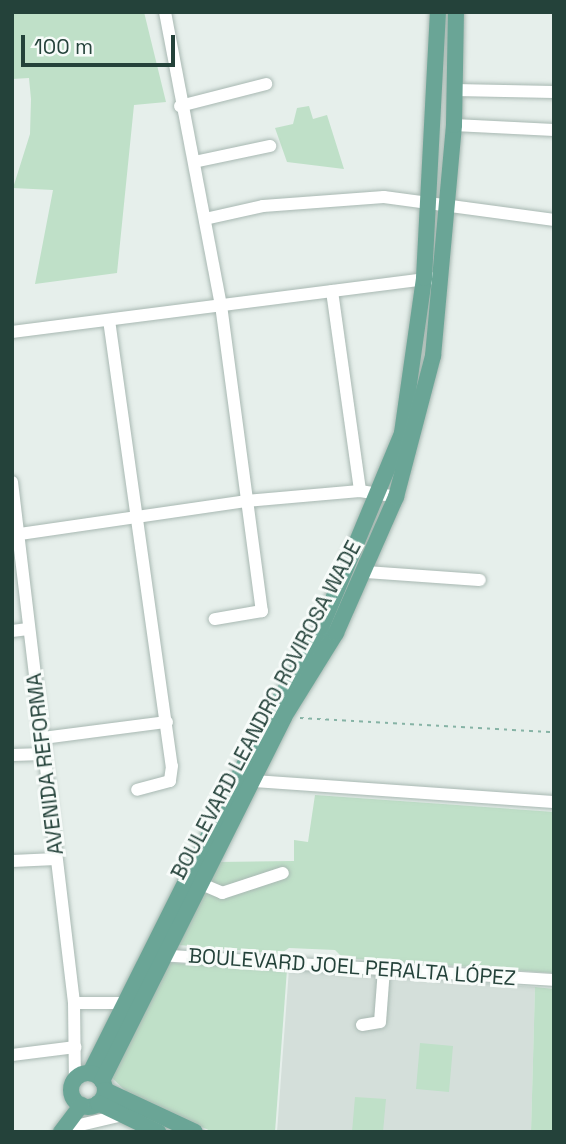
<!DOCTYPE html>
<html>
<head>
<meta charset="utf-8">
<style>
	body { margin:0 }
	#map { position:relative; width:566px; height:1144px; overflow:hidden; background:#e6efeb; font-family:"Space Grotesk",sans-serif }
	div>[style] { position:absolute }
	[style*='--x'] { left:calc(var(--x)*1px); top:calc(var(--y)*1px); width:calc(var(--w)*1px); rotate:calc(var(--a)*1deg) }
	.built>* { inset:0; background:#d4dfda }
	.green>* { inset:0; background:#bfe0c8 }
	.path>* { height:2px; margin-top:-1px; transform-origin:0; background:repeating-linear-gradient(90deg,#86b3a5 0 3.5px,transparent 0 8.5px) }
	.roads { filter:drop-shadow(0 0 2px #a8b8b2) drop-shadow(0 0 2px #a8b8b2) }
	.minor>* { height:12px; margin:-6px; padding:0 6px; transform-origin:6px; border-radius:6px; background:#fff }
	.major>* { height:16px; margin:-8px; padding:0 8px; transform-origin:8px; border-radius:8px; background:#6aa596 }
	.major>.ring { margin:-8px; padding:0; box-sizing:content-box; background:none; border:16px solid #6aa596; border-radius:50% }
	span { translate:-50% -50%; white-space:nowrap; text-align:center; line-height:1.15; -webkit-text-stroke:6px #f7fbf9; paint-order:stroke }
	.street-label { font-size:21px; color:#24423a }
	.frame { position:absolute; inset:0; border:14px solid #24423a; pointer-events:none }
	.scale { position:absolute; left:21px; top:35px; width:154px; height:32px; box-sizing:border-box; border:4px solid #24423a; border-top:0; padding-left:9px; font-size:21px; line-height:24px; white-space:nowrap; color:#24423a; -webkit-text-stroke:5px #f7fbf9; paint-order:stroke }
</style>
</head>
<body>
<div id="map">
	<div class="built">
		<i style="clip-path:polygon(289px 969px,535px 987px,531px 1132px,277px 1132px)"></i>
	</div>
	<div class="green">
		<i style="clip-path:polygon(12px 12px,144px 12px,166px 102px,134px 105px,117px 273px,35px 284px,53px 190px,13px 188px,30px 134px,31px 99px,29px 78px,12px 79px)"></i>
		<i style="clip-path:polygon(309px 106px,313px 119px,327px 115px,344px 169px,287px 162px,275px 128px,293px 124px,297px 108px)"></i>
		<i style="clip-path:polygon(315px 795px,554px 812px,554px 973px,343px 958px,335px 950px,289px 948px,280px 954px,179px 945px,217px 862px,294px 861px,294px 840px,308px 842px)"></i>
		<i style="clip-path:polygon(172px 963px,287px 969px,275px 1132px,213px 1132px,130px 1095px,110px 1076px,160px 965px)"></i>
		<i style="clip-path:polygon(535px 987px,554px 989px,554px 1132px,531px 1132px)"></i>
		<i style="clip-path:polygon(420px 1043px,453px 1046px,449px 1092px,416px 1089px)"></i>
		<i style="clip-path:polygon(355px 1097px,386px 1099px,383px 1132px,352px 1132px)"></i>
	</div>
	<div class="path">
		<i style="--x:300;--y:718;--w:254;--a:3.2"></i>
	</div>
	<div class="roads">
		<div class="minor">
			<i style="--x:165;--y:12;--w:298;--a:79.2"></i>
			<i style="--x:221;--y:305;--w:309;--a:82.4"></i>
			<i style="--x:262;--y:611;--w:48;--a:170.3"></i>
			<i style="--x:455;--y:90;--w:99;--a:1.2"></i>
			<i style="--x:180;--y:106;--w:89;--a:-14.3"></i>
			<i style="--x:454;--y:125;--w:100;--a:2.9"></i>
			<i style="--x:194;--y:162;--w:78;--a:-11.9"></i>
			<i style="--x:205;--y:219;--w:59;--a:-12.6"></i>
			<i style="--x:263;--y:206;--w:121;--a:-4.3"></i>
			<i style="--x:384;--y:197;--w:172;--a:7.7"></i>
			<i style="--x:332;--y:291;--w:202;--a:82"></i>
			<i style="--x:109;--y:320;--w:450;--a:82"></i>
			<i style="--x:172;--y:766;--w:15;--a:98"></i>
			<i style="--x:170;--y:781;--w:34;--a:165"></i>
			<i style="--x:12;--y:332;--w:423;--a:-7.3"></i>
			<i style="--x:12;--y:482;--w:525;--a:83.21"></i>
			<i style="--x:74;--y:1003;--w:77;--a:89.3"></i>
			<i style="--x:13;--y:535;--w:235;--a:-8.3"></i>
			<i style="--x:246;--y:501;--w:114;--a:-5"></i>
			<i style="--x:360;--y:491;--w:36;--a:9"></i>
			<i style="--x:365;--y:572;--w:115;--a:4"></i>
			<i style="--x:12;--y:631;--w:16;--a:-7"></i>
			<i style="--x:43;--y:738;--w:125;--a:-7.4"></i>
			<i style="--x:12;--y:755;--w:32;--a:-2"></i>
			<i style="--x:253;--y:781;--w:302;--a:4"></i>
			<i style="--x:12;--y:861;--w:44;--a:-2.6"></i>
			<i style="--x:192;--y:880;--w:33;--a:23"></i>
			<i style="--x:222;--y:893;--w:64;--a:-18.2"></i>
			<i style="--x:157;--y:955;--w:398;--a:3.6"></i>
			<i style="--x:74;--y:1003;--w:52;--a:0"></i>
			<i style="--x:362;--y:1025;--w:18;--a:-9"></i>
			<i style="--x:380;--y:1022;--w:53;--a:-85.7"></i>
			<i style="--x:12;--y:1055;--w:64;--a:-7.2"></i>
			<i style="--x:63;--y:1129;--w:61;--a:-13.3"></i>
		</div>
		<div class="major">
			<i style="--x:90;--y:1073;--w:386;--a:-63.4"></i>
			<i style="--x:263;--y:728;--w:116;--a:-59.9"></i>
			<i style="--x:321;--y:628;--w:211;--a:-67.4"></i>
			<i style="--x:402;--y:433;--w:157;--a:-81.9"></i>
			<i style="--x:424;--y:278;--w:266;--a:-87"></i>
			<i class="ring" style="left:71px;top:1073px;width:18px;height:18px"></i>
			<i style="--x:102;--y:1081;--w:407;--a:-63.4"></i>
			<i style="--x:284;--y:717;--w:99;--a:-58.2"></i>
			<i style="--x:336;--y:633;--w:149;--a:-66.2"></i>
			<i style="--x:396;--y:497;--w:146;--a:-75.3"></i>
			<i style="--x:433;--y:356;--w:232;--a:-84.8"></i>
			<i style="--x:454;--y:125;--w:113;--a:-89"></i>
			<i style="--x:105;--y:1090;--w:99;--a:25"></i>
			<i style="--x:98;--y:1103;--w:67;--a:25.8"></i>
			<i style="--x:61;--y:1132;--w:34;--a:-53"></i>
		</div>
	</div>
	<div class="street-label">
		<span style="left:266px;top:710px;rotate:-62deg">BOULEVARD LEANDRO ROVIROSA WADE</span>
		<span style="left:45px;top:764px;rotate:-97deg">AVENIDA REFORMA</span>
		<span style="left:352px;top:967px;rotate:4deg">BOULEVARD JOEL PERALTA LÓPEZ</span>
	</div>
	<div class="frame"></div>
	<div class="scale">100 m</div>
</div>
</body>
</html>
